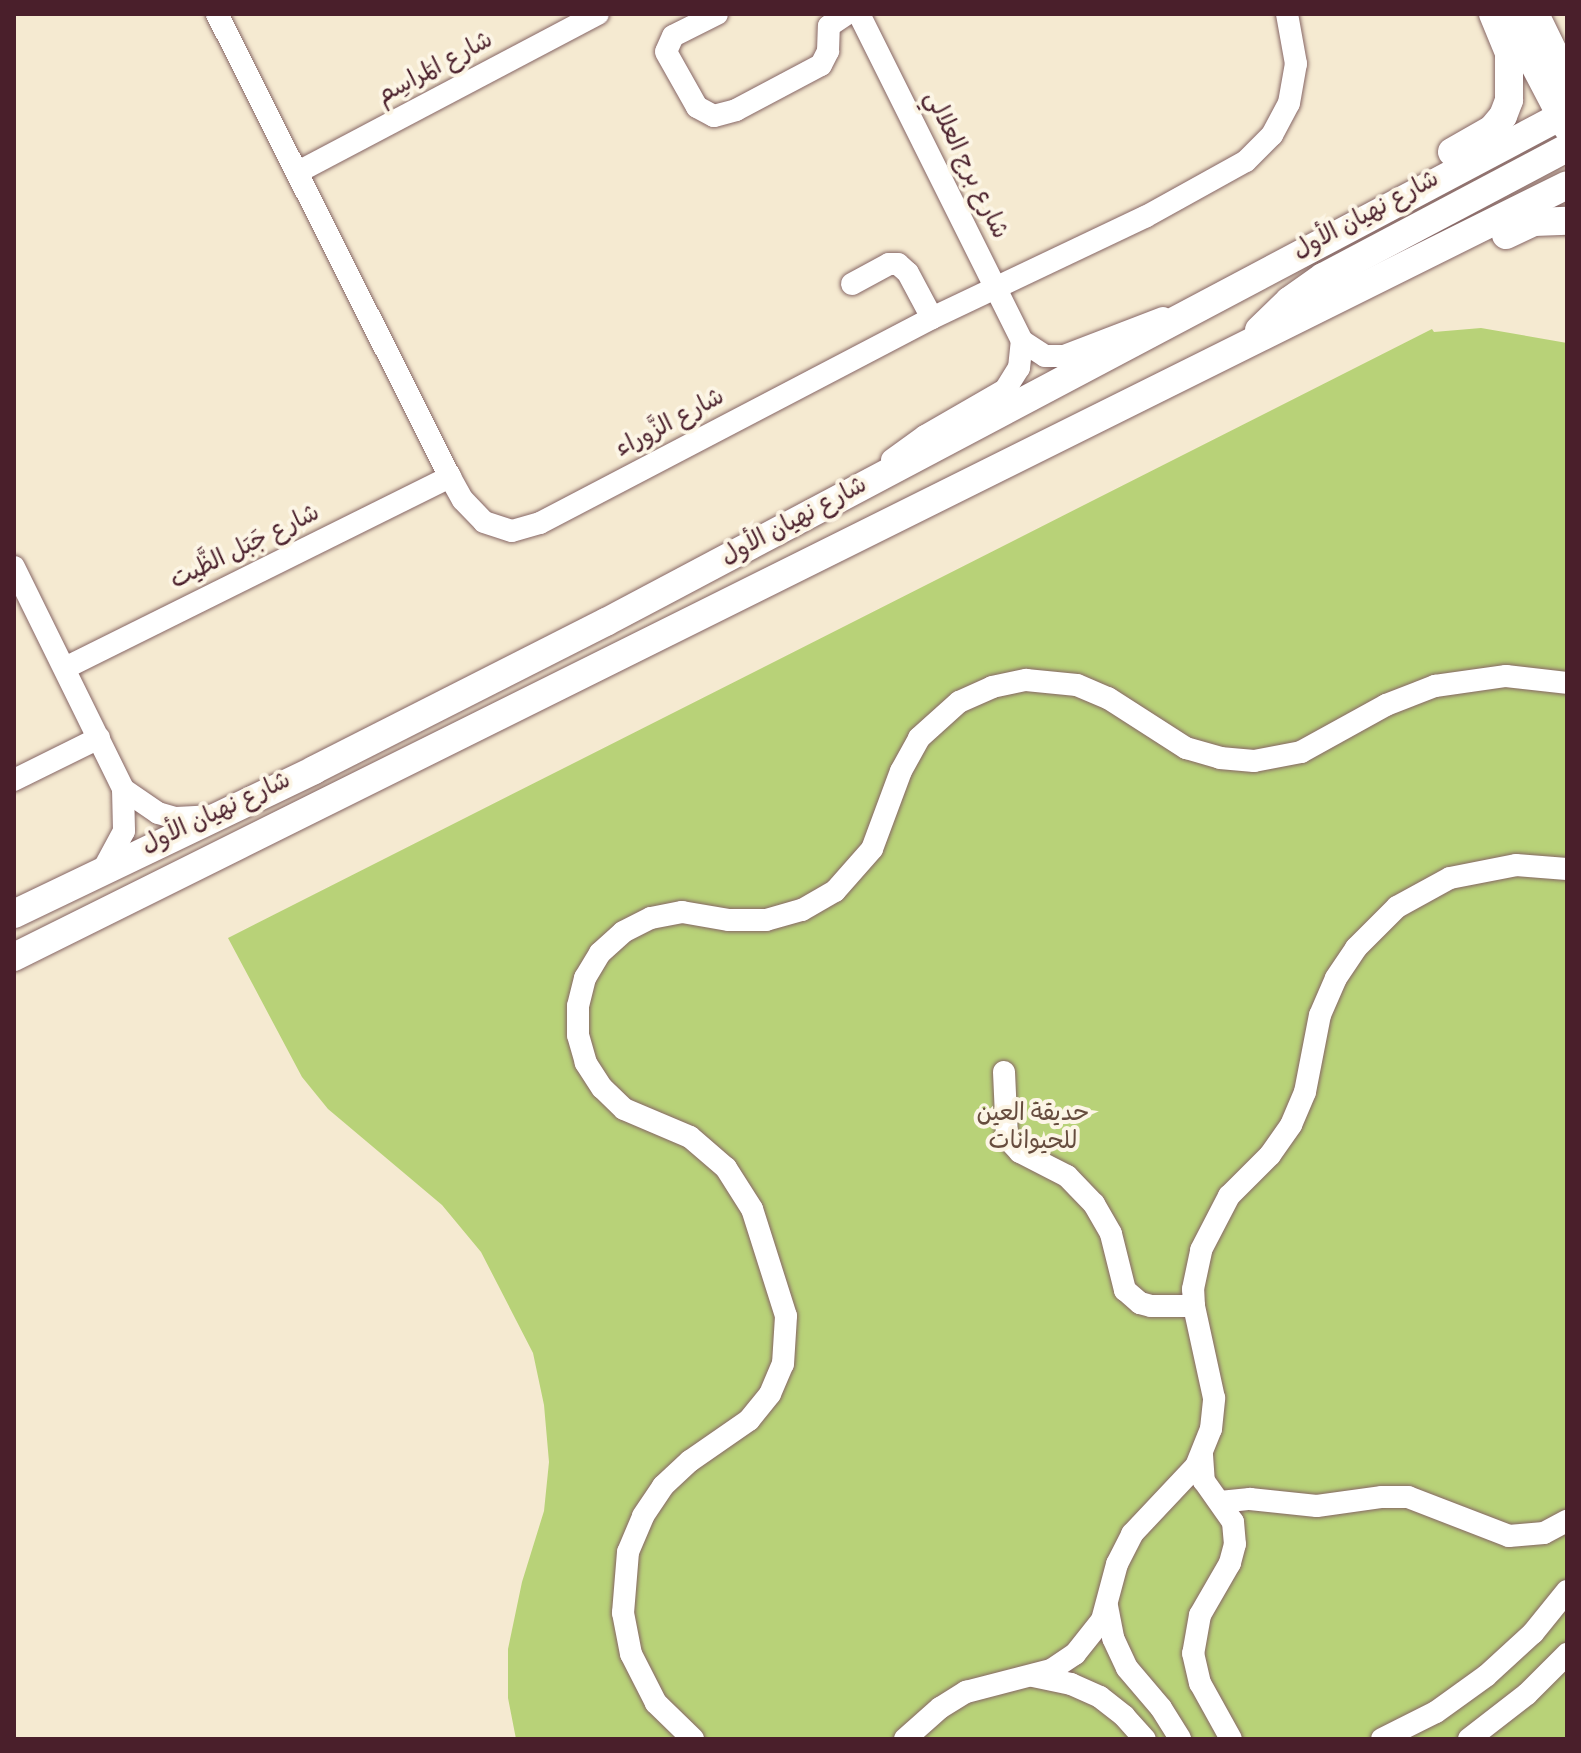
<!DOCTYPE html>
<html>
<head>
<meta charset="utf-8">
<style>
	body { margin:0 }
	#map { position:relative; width:1581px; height:1753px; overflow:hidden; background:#f5ead1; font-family:"Gochi Hand","Playpen Sans Arabic",sans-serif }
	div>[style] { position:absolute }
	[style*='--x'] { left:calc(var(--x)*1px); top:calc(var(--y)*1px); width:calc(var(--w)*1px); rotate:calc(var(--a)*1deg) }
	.green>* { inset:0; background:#b8d278 }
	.roads { filter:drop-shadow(0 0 2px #866665) drop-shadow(0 0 2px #866665) }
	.minor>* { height:22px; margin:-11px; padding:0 11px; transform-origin:11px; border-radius:11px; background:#fff }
	.major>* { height:28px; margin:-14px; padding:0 14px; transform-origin:14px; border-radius:14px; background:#fff }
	span { translate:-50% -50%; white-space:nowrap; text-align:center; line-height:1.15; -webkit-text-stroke:8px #fcf5e5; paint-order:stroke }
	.street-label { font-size:24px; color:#4a1f2b }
	.park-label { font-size:24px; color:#664c3e }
	.frame { position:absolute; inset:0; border:16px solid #4a1f2b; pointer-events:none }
</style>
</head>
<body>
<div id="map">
	<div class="green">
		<i style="clip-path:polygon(1481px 328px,1567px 343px,1567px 1739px,516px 1739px,508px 1698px,508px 1649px,522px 1582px,544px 1511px,549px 1462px,544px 1405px,533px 1353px,481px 1252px,442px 1205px,328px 1109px,302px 1077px,228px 938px,1432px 329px,1434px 332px)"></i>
	</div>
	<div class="roads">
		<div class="minor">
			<i style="--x:217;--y:14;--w:518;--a:63.29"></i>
			<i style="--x:450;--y:477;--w:26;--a:61"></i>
			<i style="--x:463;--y:500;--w:30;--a:46"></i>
			<i style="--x:484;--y:522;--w:29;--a:18"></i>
			<i style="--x:512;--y:531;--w:29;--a:-16"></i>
			<i style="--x:540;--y:523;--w:442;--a:-27.6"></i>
			<i style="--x:932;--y:318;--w:236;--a:-25.4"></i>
			<i style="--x:1145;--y:217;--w:115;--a:-29"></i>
			<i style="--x:1246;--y:161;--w:37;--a:-45"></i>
			<i style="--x:1272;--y:135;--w:36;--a:-62"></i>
			<i style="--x:1289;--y:103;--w:40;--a:-80"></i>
			<i style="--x:1296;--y:64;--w:51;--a:-100.2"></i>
			<i style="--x:717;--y:14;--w:49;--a:153.4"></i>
			<i style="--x:673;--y:36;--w:17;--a:114"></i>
			<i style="--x:666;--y:52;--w:63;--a:60.6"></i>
			<i style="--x:697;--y:107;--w:19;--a:28"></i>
			<i style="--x:714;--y:116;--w:23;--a:-15"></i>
			<i style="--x:736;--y:110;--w:96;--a:-27.9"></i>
			<i style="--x:821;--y:65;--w:16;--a:-63"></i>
			<i style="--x:828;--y:51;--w:25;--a:-88"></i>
			<i style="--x:829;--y:26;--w:22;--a:-34"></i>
			<i style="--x:859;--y:14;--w:365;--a:63.5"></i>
			<i style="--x:1022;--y:341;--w:27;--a:33"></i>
			<i style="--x:1045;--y:356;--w:19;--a:0"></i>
			<i style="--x:1064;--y:356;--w:106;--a:-21"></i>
			<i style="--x:298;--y:172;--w:339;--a:-27.8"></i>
			<i style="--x:852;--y:284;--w:42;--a:-28.4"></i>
			<i style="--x:889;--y:264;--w:9;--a:0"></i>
			<i style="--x:898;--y:264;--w:13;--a:42"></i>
			<i style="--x:908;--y:273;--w:51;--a:61.9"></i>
			<i style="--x:892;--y:460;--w:41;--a:-36"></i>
			<i style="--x:925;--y:436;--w:92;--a:-29.9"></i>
			<i style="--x:1005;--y:390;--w:26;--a:-58"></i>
			<i style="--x:1019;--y:368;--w:27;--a:-84"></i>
			<i style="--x:14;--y:567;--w:247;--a:63.8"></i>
			<i style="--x:123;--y:789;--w:42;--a:88.6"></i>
			<i style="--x:124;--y:831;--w:42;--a:118.4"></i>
			<i style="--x:65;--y:668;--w:430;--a:-26.4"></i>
			<i style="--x:14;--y:780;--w:95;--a:-26.3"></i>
			<i style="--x:123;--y:789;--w:42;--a:34.4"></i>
			<i style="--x:158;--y:813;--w:19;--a:16"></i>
			<i style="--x:176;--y:818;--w:34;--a:-3"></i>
			<i style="--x:1004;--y:1072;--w:66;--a:87.4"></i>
			<i style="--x:1007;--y:1138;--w:19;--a:47"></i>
			<i style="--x:1020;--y:1152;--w:53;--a:27.1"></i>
			<i style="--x:1067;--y:1176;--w:39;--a:46"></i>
			<i style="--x:1094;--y:1204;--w:34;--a:60"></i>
			<i style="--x:1111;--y:1234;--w:58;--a:76"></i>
			<i style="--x:1125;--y:1290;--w:20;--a:41"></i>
			<i style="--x:1140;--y:1303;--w:11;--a:15"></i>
			<i style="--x:1151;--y:1306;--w:43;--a:0"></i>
			<i style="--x:1202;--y:1455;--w:26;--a:86"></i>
			<i style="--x:1204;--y:1481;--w:50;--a:54.7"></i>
			<i style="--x:1233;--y:1522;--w:22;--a:85"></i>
			<i style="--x:1235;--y:1544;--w:20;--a:105"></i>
			<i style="--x:1230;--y:1563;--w:60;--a:120"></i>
			<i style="--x:1200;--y:1615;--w:39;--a:100"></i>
			<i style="--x:1193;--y:1653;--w:31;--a:77"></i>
			<i style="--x:1200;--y:1683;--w:64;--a:61"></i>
			<i style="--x:1220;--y:1502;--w:30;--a:-6"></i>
			<i style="--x:1250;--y:1499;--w:67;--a:6"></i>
			<i style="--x:1317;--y:1506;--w:66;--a:-7.9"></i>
			<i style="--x:1382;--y:1497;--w:26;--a:0"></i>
			<i style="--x:1408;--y:1497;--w:108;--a:21.1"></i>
			<i style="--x:1509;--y:1536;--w:35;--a:-5"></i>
			<i style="--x:1544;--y:1533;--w:26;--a:-28"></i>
			<i style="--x:1107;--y:1606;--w:33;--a:79"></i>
			<i style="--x:1113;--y:1638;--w:33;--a:65"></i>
			<i style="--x:1127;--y:1668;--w:52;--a:49.6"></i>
			<i style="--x:1161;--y:1708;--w:36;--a:58"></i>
			<i style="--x:1033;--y:1676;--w:39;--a:12"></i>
			<i style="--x:1071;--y:1684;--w:32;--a:24"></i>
			<i style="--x:1100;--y:1697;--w:31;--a:38"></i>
			<i style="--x:1124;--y:1716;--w:31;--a:48"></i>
			<i style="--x:693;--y:1739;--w:52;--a:-135.8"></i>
			<i style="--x:656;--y:1703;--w:55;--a:-117"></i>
			<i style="--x:631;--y:1654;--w:42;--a:-101"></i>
			<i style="--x:623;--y:1613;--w:61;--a:-85.3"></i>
			<i style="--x:628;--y:1552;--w:39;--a:-67"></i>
			<i style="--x:643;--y:1516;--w:36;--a:-56"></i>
			<i style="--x:663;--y:1486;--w:37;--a:-43"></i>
			<i style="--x:690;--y:1461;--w:72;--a:-34.8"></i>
			<i style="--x:749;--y:1420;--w:33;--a:-51"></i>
			<i style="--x:770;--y:1394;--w:33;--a:-67"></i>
			<i style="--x:783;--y:1364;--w:48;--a:-86.4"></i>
			<i style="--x:786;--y:1316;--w:112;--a:-107.6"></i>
			<i style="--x:752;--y:1209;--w:49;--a:-122.4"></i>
			<i style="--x:726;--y:1168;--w:48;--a:-139.3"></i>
			<i style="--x:690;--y:1137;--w:72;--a:-157"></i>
			<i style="--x:624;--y:1109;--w:30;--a:-136"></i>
			<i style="--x:602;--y:1088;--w:30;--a:-123"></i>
			<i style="--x:586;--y:1063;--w:29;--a:-106"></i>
			<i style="--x:578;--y:1035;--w:29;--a:-90"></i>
			<i style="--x:578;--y:1006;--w:29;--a:-76"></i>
			<i style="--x:585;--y:978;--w:29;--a:-59"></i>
			<i style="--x:600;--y:953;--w:31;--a:-42"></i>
			<i style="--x:623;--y:932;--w:31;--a:-27"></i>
			<i style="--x:651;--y:918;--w:32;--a:-11"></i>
			<i style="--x:682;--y:912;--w:48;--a:9.7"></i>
			<i style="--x:729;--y:920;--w:37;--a:0"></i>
			<i style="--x:766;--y:920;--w:37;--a:-16"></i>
			<i style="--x:802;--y:910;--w:38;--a:-30"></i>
			<i style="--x:835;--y:891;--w:56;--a:-48.6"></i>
			<i style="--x:872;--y:849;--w:83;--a:-69.6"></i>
			<i style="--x:901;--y:771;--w:38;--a:-61"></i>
			<i style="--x:919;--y:738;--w:54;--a:-42"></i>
			<i style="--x:959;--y:702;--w:36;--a:-24"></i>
			<i style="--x:992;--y:687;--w:35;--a:-12"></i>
			<i style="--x:1026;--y:680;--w:51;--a:5.6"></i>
			<i style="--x:1077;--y:685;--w:34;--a:23"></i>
			<i style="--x:1108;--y:698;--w:93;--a:32.7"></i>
			<i style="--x:1186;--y:748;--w:35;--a:16"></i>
			<i style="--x:1220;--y:758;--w:34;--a:5"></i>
			<i style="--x:1254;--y:761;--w:48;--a:-10.8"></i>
			<i style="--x:1301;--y:752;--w:97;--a:-28.9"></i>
			<i style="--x:1386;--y:705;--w:53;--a:-21.2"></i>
			<i style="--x:1435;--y:686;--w:72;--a:-8"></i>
			<i style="--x:1506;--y:676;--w:61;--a:6.5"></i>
			<i style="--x:905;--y:1739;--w:47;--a:-41.5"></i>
			<i style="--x:940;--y:1708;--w:31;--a:-32"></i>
			<i style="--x:966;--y:1692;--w:88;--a:-14.5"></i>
			<i style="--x:1051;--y:1670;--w:29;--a:-34"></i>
			<i style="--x:1075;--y:1654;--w:43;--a:-51.5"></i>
			<i style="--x:1102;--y:1620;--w:58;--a:-75"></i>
			<i style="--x:1117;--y:1564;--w:34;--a:-63"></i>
			<i style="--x:1132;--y:1534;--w:93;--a:-46.7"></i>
			<i style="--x:1196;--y:1466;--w:40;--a:-68"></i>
			<i style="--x:1211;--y:1429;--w:31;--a:-84"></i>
			<i style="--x:1214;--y:1398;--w:94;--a:-102.3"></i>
			<i style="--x:1194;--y:1306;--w:17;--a:-93"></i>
			<i style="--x:1193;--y:1289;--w:40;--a:-78"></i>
			<i style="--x:1201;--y:1250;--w:61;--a:-62.6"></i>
			<i style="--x:1229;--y:1196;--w:58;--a:-45"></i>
			<i style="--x:1270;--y:1155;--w:37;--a:-55"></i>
			<i style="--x:1291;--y:1125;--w:36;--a:-67"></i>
			<i style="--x:1305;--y:1092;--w:78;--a:-79"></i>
			<i style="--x:1320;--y:1015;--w:40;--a:-66.6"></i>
			<i style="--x:1336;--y:978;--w:36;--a:-56"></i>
			<i style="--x:1356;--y:948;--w:58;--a:-45"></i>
			<i style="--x:1397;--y:907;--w:60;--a:-28.7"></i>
			<i style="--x:1450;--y:878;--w:67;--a:-11.1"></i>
			<i style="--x:1516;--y:865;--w:51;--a:4.5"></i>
			<i style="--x:1382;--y:1739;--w:60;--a:-26.6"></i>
			<i style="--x:1436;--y:1712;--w:62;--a:-35.8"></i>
			<i style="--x:1486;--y:1676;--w:64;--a:-42.5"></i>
			<i style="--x:1533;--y:1633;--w:54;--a:-51"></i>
			<i style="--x:1469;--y:1739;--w:73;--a:-37.8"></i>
			<i style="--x:1527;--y:1694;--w:57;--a:-45"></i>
		</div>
		<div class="major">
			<i style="--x:1535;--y:14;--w:73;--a:64.1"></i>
			<i style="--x:1512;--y:22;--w:119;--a:62.4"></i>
			<i style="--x:1452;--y:152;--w:46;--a:-29.9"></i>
			<i style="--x:1492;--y:129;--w:17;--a:-50"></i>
			<i style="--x:1503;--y:116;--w:17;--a:-69"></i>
			<i style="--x:1509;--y:100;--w:47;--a:-90"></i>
			<i style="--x:1509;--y:53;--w:42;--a:-112.3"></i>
			<i style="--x:1506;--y:235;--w:31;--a:-25"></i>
			<i style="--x:1534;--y:222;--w:33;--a:-2"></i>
			<i style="--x:1259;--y:330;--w:42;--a:-44"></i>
			<i style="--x:1289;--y:301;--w:42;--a:-35.2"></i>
			<i style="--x:1323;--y:277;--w:276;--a:-27.9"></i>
			<i style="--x:14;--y:914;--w:333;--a:-25.6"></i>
			<i style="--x:314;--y:770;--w:327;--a:-26.9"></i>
			<i style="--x:606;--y:622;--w:1087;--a:-27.91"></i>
			<i style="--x:14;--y:957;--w:1734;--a:-26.43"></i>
		</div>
	</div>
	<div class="street-label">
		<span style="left:436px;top:70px;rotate:-28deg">شارع المَراسِم</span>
		<span style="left:964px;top:166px;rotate:64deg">شارع برج العلالي</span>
		<span style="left:1367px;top:217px;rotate:-28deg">شارع نهيان الأول</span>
		<span style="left:671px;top:425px;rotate:-28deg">شارع الزَّوراء</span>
		<span style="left:795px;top:523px;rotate:-28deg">شارع نهيان الأول</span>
		<span style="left:246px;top:549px;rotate:-26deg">شارع جَبَل الظَّيت</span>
		<span style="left:217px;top:815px;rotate:-25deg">شارع نهيان الأول</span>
	</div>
	<div class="park-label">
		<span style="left:1033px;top:1130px">حديقة العين<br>للحيوانات</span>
	</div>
	<div class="frame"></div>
</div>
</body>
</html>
